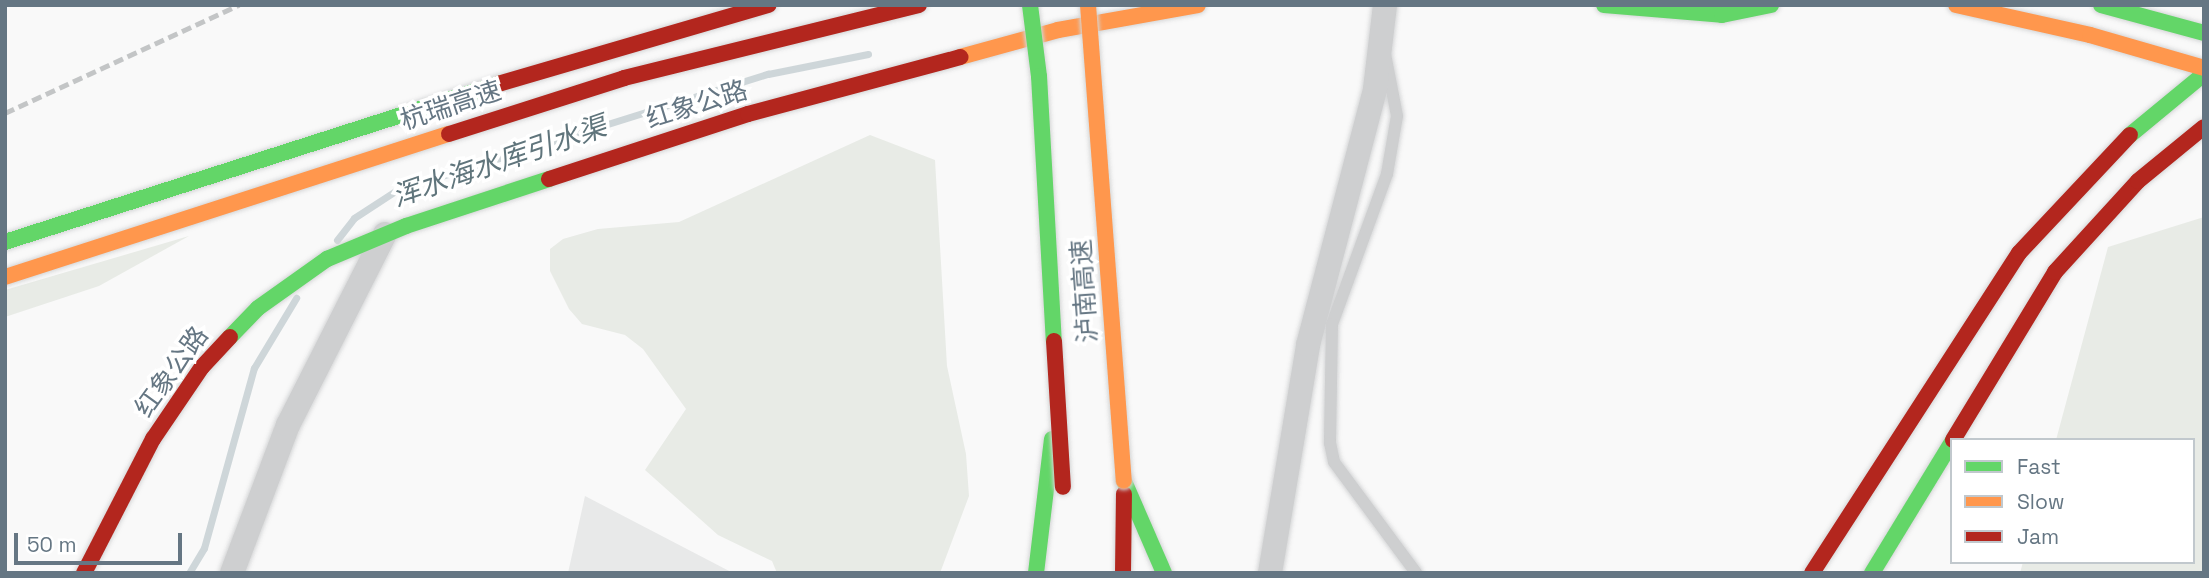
<!DOCTYPE html>
<html>
<head>
<meta charset="utf-8">
<style>
	body { margin:0 }
	#map { position:relative; width:2209px; height:578px; overflow:hidden; background:#f9f9f9; font-family:"Space Grotesk","Noto Sans SC",sans-serif }
	div>[style] { position:absolute }
	[style*='--x'] { left:calc(var(--x)*1px); top:calc(var(--y)*1px); width:calc(var(--w)*1px); rotate:calc(var(--a)*1deg) }
	.built>* { inset:0; background:#e8e9e9 }
	.green>* { inset:0; background:#e8ebe6 }
	.stream>* { height:7px; margin:-3.5px; padding:0 3.5px; transform-origin:3.5px; border-radius:3.5px; background:#ced6d9 }
	.roads { filter:drop-shadow(0 0 2px #d5d6d7) drop-shadow(0 0 2px #d5d6d7) }
	.lane>* { height:12px; margin:-6px; padding:0 6px; transform-origin:6px; border-radius:6px; background:#cecfd0 }
	.street>* { height:24px; margin:-12px; padding:0 12px; transform-origin:12px; border-radius:12px; background:#cecfd0 }
	.fast>* { height:16px; margin:-8px; padding:0 8px; transform-origin:8px; border-radius:8px; background:#63d668 }
	.slow>* { height:16px; margin:-8px; padding:0 8px; transform-origin:8px; border-radius:8px; background:#ff974d }
	.jam>* { height:16px; margin:-8px; padding:0 8px; transform-origin:8px; border-radius:8px; background:#b3261e }
	.rail>* { height:5px; margin-top:-2.5px; transform-origin:0; background:repeating-linear-gradient(90deg,#c3c5c6 0 10px,transparent 0 15px) }
	.bridges { filter:drop-shadow(0 0 2px #d5d6d6) drop-shadow(0 0 2px #d5d6d6) }
	.fast-bridge>* { height:16px; margin:-8px; padding:0 8px; transform-origin:8px; border-radius:8px; background:#63d668 }
	.slow-bridge>* { height:16px; margin:-8px; padding:0 8px; transform-origin:8px; border-radius:8px; background:#ff974d }
	.jam-bridge>* { height:16px; margin:-8px; padding:0 8px; transform-origin:8px; border-radius:8px; background:#b3261e }
	span { translate:-50% -50%; white-space:nowrap; text-align:center; line-height:1.15; -webkit-text-stroke:7px #fff; paint-order:stroke }
	.street-label { font-size:26px; color:#657683 }
	.water-label { font-size:28px; color:#60757c; font-style:italic }
	.frame { position:absolute; inset:0; border:7px solid #657683; pointer-events:none }
	.legend { position:absolute; left:1950px; top:438px; width:245px; height:126px; box-sizing:border-box; background:#fff; border:2px solid #c1c8cd; margin:0; padding:9px 12px; list-style:none; font-size:21px; color:#657683 }
	.legend li { display:flex; align-items:center; gap:14px; height:35px }
	.legend b { width:35px; border:2px solid #c1c8cd }
	.scale { position:absolute; left:14px; top:533px; width:168px; height:32px; box-sizing:border-box; border:4px solid #657683; border-top:0; padding-left:9px; font-size:21px; line-height:24px; white-space:nowrap; color:#657683; -webkit-text-stroke:5px #fff; paint-order:stroke }
</style>
</head>
<body>
<div id="map">
	<div class="built">
		<i style="clip-path:polygon(585px 496px,733px 573px,568px 573px)"></i>
	</div>
	<div class="green">
		<i style="clip-path:polygon(870px 135px,935px 160px,947px 366px,966px 454px,969px 496px,940px 573px,777px 573px,772px 561px,718px 535px,645px 470px,686px 409px,643px 349px,625px 335px,582px 324px,569px 309px,550px 271px,550px 249px,563px 239px,598px 229px,679px 222px)"></i>
		<i style="clip-path:polygon(2204px 217px,2204px 573px,2020px 573px,2023px 562px,2193px 562px,2193px 440px,2056px 440px,2108px 247px)"></i>
		<i style="clip-path:polygon(189px 236px,99px 286px,5px 317px,5px 290px)"></i>
	</div>
	<div class="stream">
		<i style="--x:337;--y:240;--w:28;--a:-52"></i>
		<i style="--x:354;--y:218;--w:51;--a:-33.1"></i>
		<i style="--x:397;--y:190;--w:389;--a:-17.4"></i>
		<i style="--x:768;--y:74;--w:102;--a:-11.3"></i>
		<i style="--x:189;--y:573;--w:29;--a:-59"></i>
		<i style="--x:204;--y:548;--w:187;--a:-74.5"></i>
		<i style="--x:254;--y:368;--w:82;--a:-59"></i>
	</div>
	<div class="roads">
		<div class="lane">
			<i style="--x:1385;--y:54;--w:63;--a:79"></i>
			<i style="--x:1397;--y:116;--w:59;--a:99.8"></i>
			<i style="--x:1387;--y:174;--w:160;--a:110.1"></i>
			<i style="--x:1332;--y:324;--w:119;--a:91"></i>
			<i style="--x:1330;--y:443;--w:19;--a:78"></i>
			<i style="--x:1334;--y:462;--w:138;--a:53.5"></i>
		</div>
		<div class="street">
			<i style="--x:232;--y:573;--w:158;--a:-69.3"></i>
			<i style="--x:288;--y:425;--w:214;--a:-63.1"></i>
			<i style="--x:1270;--y:573;--w:231;--a:-80.5"></i>
			<i style="--x:1308;--y:345;--w:265;--a:-75.3"></i>
			<i style="--x:1375;--y:89;--w:85;--a:-83.2"></i>
		</div>
		<div class="fast">
			<i style="--x:1604;--y:5;--w:118;--a:4.8"></i>
			<i style="--x:1722;--y:15;--w:50;--a:-11.5"></i>
			<i style="--x:2101;--y:5;--w:107;--a:15.2"></i>
			<i style="--x:2130;--y:135;--w:96;--a:-39.5"></i>
			<i style="--x:5;--y:242;--w:518;--a:-17.77"></i>
			<i style="--x:230;--y:337;--w:40;--a:-46"></i>
			<i style="--x:258;--y:308;--w:85;--a:-35.4"></i>
			<i style="--x:327;--y:259;--w:86;--a:-22.7"></i>
			<i style="--x:406;--y:226;--w:151;--a:-18.2"></i>
			<i style="--x:1124;--y:481;--w:100;--a:66.5"></i>
			<i style="--x:1036;--y:573;--w:135;--a:-83.2"></i>
			<i style="--x:1872;--y:573;--w:153;--a:-58.6"></i>
		</div>
		<div class="slow">
			<i style="--x:1956;--y:5;--w:137;--a:12.6"></i>
			<i style="--x:2090;--y:35;--w:119;--a:16.1"></i>
			<i style="--x:960;--y:57;--w:102;--a:-15.4"></i>
			<i style="--x:1058;--y:30;--w:142;--a:-10.1"></i>
			<i style="--x:5;--y:277;--w:466;--a:-17.9"></i>
		</div>
		<div class="jam">
			<i style="--x:498;--y:84;--w:282;--a:-16.3"></i>
			<i style="--x:449;--y:134;--w:184;--a:-17.7"></i>
			<i style="--x:624;--y:78;--w:304;--a:-13.9"></i>
			<i style="--x:549;--y:179;--w:209;--a:-18.1"></i>
			<i style="--x:748;--y:114;--w:220;--a:-15"></i>
			<i style="--x:1953;--y:440;--w:197;--a:-58.7"></i>
			<i style="--x:2055;--y:272;--w:123;--a:-47.6"></i>
			<i style="--x:2138;--y:181;--w:85;--a:-39.3"></i>
			<i style="--x:84;--y:573;--w:151;--a:-62.8"></i>
			<i style="--x:153;--y:439;--w:87;--a:-55.8"></i>
			<i style="--x:202;--y:367;--w:41;--a:-47"></i>
			<i style="--x:1123;--y:573;--w:79;--a:-89.3"></i>
			<i style="--x:1812;--y:573;--w:381;--a:-57.1"></i>
			<i style="--x:2019;--y:253;--w:162;--a:-46.8"></i>
		</div>
	</div>
	<div class="rail">
		<i style="--x:5;--y:113;--w:258;--a:-24.8"></i>
	</div>
	<div class="bridges">
		<div class="fast-bridge">
			<i style="--x:1030;--y:5;--w:72;--a:82.8"></i>
			<i style="--x:1039;--y:76;--w:265;--a:86.8"></i>
		</div>
		<div class="slow-bridge">
			<i style="--x:1088;--y:5;--w:477;--a:85.7"></i>
		</div>
		<div class="jam-bridge">
			<i style="--x:1054;--y:341;--w:146;--a:86.5"></i>
		</div>
	</div>
	<div class="street-label">
		<span style="left:697px;top:105px;rotate:-17deg">红象公路</span>
		<span style="left:451px;top:106px;rotate:-18deg">杭瑞高速</span>
		<span style="left:1085px;top:291px;rotate:-94deg">泸南高速</span>
		<span style="left:172px;top:372px;rotate:-54deg">红象公路</span>
	</div>
	<div class="water-label">
		<span style="left:499px;top:161px;rotate:-19deg">浑水海水库引水渠</span>
	</div>
	<div class="frame"></div>
	<ul class="legend">
	<li><b style="height:9px;background:#63d668"></b>Fast</li>
	<li><b style="height:9px;background:#ff974d"></b>Slow</li>
	<li><b style="height:9px;background:#b3261e"></b>Jam</li>
	</ul>
	<div class="scale">50 m</div>
</div>
</body>
</html>
